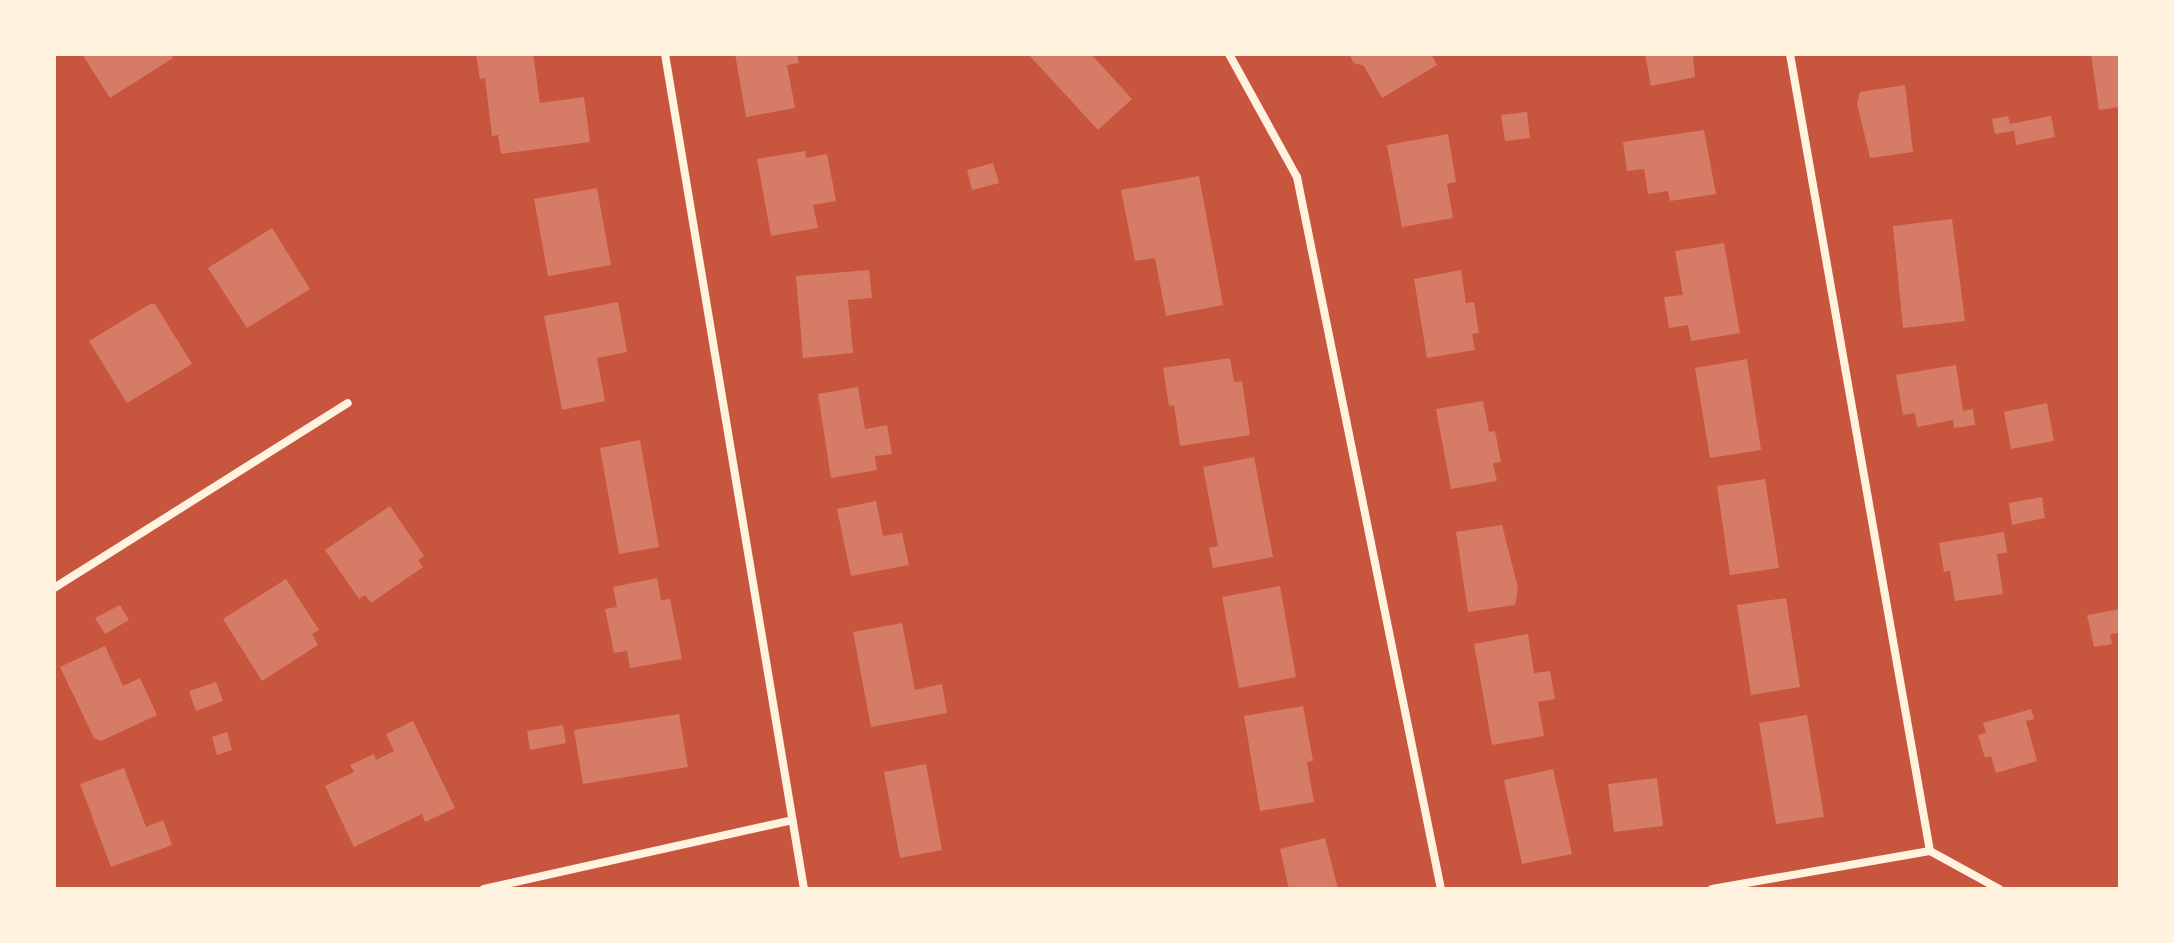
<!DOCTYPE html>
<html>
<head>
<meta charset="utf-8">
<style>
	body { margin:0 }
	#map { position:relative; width:2174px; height:943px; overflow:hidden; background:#c8553d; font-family:Figtree,sans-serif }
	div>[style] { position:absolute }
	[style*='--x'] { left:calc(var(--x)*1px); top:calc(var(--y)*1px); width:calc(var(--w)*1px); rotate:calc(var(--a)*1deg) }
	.building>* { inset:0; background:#d67c66 }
	.minor>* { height:8px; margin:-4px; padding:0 4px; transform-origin:4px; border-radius:4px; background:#fff3e0 }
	span { translate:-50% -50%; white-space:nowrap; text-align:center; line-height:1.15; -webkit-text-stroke:7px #fff3e0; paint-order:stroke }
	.frame { position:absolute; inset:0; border:56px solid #fff3e0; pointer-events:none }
</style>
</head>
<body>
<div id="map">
	<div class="building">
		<i style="clip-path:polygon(82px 54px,171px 54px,173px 58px,110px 98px)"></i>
		<i style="clip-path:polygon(476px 54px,533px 54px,540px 103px,584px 97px,590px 142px,501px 154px,498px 135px,492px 136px,485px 78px,480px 79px)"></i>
		<i style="clip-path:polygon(735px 54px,797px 54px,799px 63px,787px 65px,795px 108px,746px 117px)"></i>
		<i style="clip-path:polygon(1028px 54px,1091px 54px,1132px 99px,1098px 130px)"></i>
		<i style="clip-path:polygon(1349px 54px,1431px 54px,1437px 65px,1382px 98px,1364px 66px,1354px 63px)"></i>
		<i style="clip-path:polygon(1645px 54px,1693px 54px,1695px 77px,1651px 86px)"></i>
		<i style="clip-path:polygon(2091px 54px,2120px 54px,2120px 107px,2099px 110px)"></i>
		<i style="clip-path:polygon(1905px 85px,1913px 152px,1870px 158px,1857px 103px,1860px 92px)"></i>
		<i style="clip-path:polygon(1527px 112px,1530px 138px,1505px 141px,1501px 115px)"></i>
		<i style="clip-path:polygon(2008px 116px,2010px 124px,2051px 116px,2055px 137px,2016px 145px,2014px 131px,1995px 134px,1992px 119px)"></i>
		<i style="clip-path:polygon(1704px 130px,1716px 194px,1670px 201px,1668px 191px,1648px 194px,1644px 169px,1627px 171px,1623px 142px)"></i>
		<i style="clip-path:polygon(1448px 134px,1456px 182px,1447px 184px,1453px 218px,1402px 227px,1387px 145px)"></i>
		<i style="clip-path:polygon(805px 151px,806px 158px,827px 154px,836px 201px,813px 205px,818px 228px,771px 236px,757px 159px)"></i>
		<i style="clip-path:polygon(993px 163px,999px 183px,972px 190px,967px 170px)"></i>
		<i style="clip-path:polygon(1199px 176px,1223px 305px,1166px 316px,1155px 258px,1135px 261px,1121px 190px)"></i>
		<i style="clip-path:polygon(597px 188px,611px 265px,548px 276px,534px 199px)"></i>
		<i style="clip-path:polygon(1952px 219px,1965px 321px,1903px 328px,1893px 226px)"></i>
		<i style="clip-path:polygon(272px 228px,310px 289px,247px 328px,208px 268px)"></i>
		<i style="clip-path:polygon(1724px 243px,1740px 333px,1691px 341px,1688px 325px,1669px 328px,1664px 297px,1683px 295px,1675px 251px)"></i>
		<i style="clip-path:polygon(869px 270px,872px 298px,848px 300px,853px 353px,803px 358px,796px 276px)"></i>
		<i style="clip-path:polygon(1461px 270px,1466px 303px,1474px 302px,1479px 333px,1472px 334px,1475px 350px,1427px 358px,1414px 279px)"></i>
		<i style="clip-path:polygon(618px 302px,627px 352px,597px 358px,605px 401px,562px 410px,544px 316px)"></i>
		<i style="clip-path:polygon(150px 304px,155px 304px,192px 364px,127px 403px,89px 341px)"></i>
		<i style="clip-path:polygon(1230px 358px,1234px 382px,1242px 381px,1250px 435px,1180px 446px,1174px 405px,1169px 406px,1163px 368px)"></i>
		<i style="clip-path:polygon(1747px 359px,1761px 450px,1710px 458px,1695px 368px)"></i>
		<i style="clip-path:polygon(1956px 365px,1963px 411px,1973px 409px,1975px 425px,1954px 428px,1953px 420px,1917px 427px,1915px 413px,1903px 415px,1896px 375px)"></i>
		<i style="clip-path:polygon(858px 387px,865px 429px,887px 425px,892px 454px,875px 456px,877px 470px,831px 478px,818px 394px)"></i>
		<i style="clip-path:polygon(1483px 401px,1489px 432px,1495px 431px,1501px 462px,1493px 463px,1497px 481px,1451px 489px,1436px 409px)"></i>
		<i style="clip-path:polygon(2047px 403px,2054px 441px,2011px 449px,2004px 412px)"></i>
		<i style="clip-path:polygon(640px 440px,659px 547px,619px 554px,600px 448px)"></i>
		<i style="clip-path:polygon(1254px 457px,1273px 557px,1213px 568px,1209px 548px,1218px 546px,1203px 467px)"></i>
		<i style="clip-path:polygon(1765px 479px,1779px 568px,1730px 575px,1717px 486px)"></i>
		<i style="clip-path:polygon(2042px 497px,2045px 518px,2012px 525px,2009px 503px)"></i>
		<i style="clip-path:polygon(876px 501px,883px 536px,902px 533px,909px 565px,851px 576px,837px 509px)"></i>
		<i style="clip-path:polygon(390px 506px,424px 556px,418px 560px,423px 567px,371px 603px,365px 595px,359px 599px,325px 550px)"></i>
		<i style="clip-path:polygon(1502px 525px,1518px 588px,1515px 605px,1468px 612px,1456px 532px)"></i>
		<i style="clip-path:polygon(2004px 532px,2007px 553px,1997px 554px,2003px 594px,1955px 601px,1950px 571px,1944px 572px,1939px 543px)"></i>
		<i style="clip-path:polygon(657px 578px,661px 600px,670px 599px,682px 659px,630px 668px,627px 651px,614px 653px,605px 609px,617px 607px,613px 587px)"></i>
		<i style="clip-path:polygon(286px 579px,319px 630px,312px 634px,318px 645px,262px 681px,223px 619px)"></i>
		<i style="clip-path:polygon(1280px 586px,1296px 677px,1239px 688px,1222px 597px)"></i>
		<i style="clip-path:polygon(1786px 598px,1800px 687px,1751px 695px,1737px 605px)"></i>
		<i style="clip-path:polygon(120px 605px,129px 620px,105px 634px,95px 618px)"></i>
		<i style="clip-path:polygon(2120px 609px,2120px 633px,2110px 634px,2112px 644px,2094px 647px,2087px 615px)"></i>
		<i style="clip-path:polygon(902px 623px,915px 690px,942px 684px,947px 713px,871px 727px,853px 632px)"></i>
		<i style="clip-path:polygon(1528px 634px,1534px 673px,1550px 671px,1555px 699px,1538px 702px,1544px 736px,1492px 745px,1474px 644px)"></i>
		<i style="clip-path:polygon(105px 646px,123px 686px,140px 678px,157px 715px,101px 741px,94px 738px,60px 667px)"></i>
		<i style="clip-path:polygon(216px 682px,223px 701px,196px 711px,189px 691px)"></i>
		<i style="clip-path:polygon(1303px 706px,1313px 761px,1307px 762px,1314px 802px,1260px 811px,1244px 716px)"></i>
		<i style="clip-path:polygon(2031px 709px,2034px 719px,2026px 721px,2037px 761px,1996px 773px,1991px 756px,1985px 758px,1978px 735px,1986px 733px,1983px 723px)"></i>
		<i style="clip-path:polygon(679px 714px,688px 767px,583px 784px,574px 730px)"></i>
		<i style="clip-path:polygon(1807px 715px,1824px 817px,1776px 824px,1759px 723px)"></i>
		<i style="clip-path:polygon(413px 721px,455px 808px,425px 822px,422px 814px,354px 847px,325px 786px,354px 772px,350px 765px,374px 754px,376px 760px,394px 751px,386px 734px)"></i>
		<i style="clip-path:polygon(563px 725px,566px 743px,530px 750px,527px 731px)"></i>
		<i style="clip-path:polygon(227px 732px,232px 750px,217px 755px,212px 737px)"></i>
		<i style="clip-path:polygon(926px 764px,942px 850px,900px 858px,884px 772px)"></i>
		<i style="clip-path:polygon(124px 768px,146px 827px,163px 820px,172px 845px,111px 867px,80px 784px)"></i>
		<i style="clip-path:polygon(1553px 769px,1572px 854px,1522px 864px,1504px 780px)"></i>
		<i style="clip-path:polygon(1657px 778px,1663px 826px,1614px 832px,1608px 784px)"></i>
		<i style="clip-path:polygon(1325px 838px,1338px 889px,1289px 889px,1280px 849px)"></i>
	</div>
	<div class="minor">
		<i style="--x:665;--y:54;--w:846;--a:80.55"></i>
		<i style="--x:1229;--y:54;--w:141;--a:61.1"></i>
		<i style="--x:1297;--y:177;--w:726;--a:78.57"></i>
		<i style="--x:1790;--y:54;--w:809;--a:80.04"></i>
		<i style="--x:1930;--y:851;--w:79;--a:28.8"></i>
		<i style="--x:54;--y:588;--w:347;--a:-32.2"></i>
		<i style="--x:484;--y:889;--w:316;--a:-12.6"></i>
		<i style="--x:1712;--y:889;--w:221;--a:-9.9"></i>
	</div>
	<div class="frame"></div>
</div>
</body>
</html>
